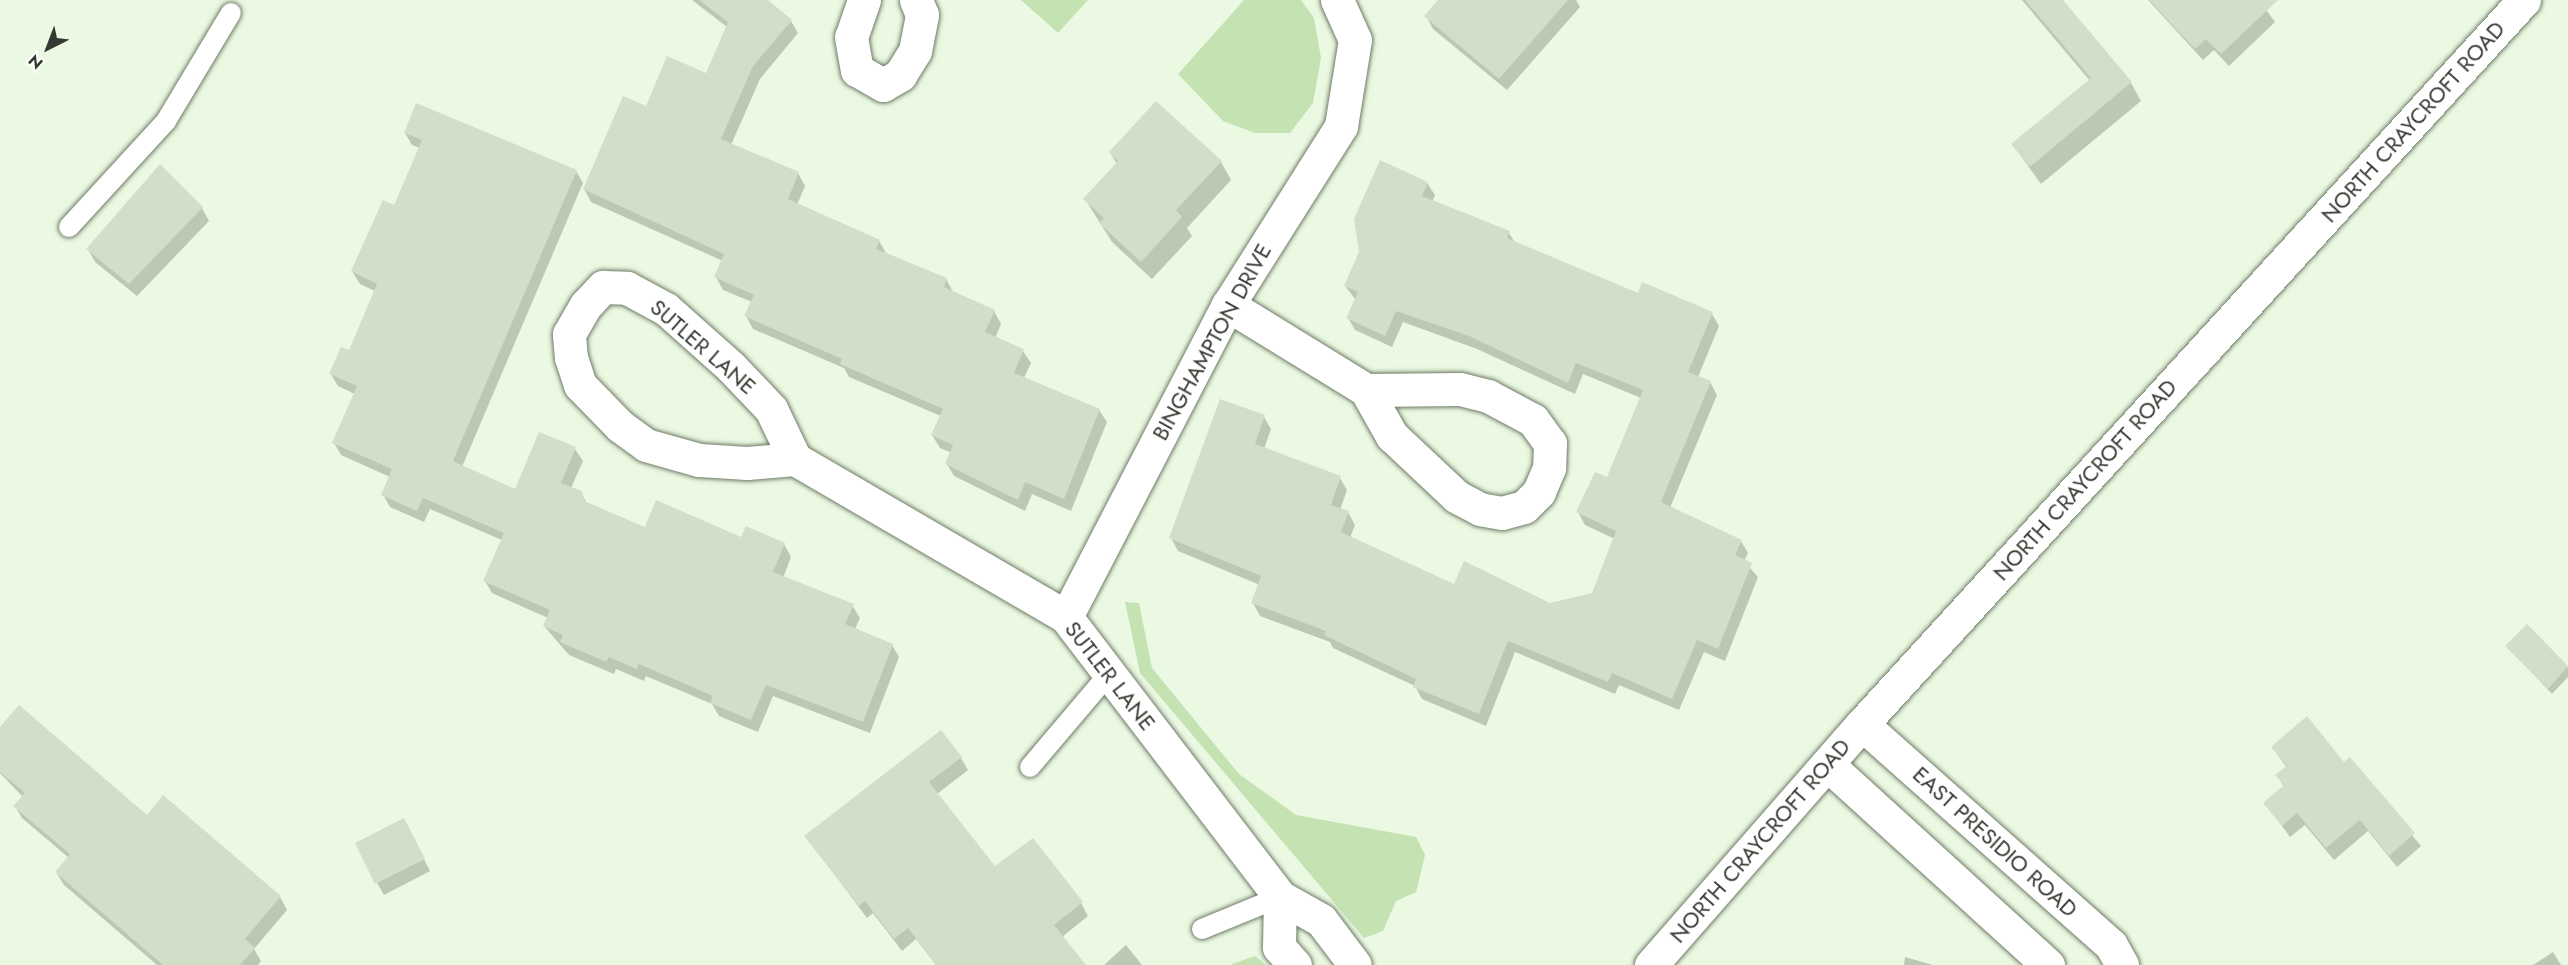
<!DOCTYPE html>
<html>
<head>
<meta charset="utf-8">
<style>
	body { margin:0 }
	#map { position:relative; width:2568px; height:965px; overflow:hidden; background:#ebf9e2; font-family:Jost,sans-serif }
	div>[style] { position:absolute }
	[style*='--x'] { left:calc(var(--x)*1px); top:calc(var(--y)*1px); width:calc(var(--w)*1px); rotate:calc(var(--a)*1deg) }
	.green>* { inset:0; background:#c5e2b3 }
	.shadow>* { inset:0; background:#0003 }
	.building>* { inset:0; background:#d1dec8 }
	.roads { filter:drop-shadow(0 0 2px #6f7b67) drop-shadow(0 0 2px #6f7b67) }
	.service>* { height:20px; margin:-10px; padding:0 10px; transform-origin:10px; border-radius:10px; background:#fff }
	.minor>* { height:33px; margin:-16.5px; padding:0 16.5px; transform-origin:16.5px; border-radius:16.5px; background:#fff }
	.secondary>* { height:33px; margin:-16.5px; padding:0 16.5px; transform-origin:16.5px; border-radius:16.5px; background:#fff }
	span { translate:-50% -50%; white-space:nowrap; text-align:center; line-height:1.15; -webkit-text-stroke:4.5px #fff; paint-order:stroke }
	.street-label { font-size:22px; color:#343a31 }
	.north { position:absolute; left:18px; top:18px; width:60px; height:60px; -webkit-text-stroke:4px #fff; paint-order:stroke; rotate:222deg; font-size:16px; font-weight:700; line-height:24px; text-align:center; color:#343a31 }
	.north::after { content:''; display:block; margin:auto; width:21px; height:27px; background:#343a31; clip-path:polygon(50% 0,100% 100%,50% 72%,0 100%) }
</style>
</head>
<body>
<div id="map">
	<div class="green">
		<i style="clip-path:polygon(1021px 0,1088px 0,1058px 33px)"></i>
		<i style="clip-path:polygon(1244px 0,1301px 0,1314px 18px,1321px 58px,1313px 103px,1290px 133px,1255px 133px,1223px 121px,1178px 74px)"></i>
		<i style="clip-path:polygon(1125px 602px,1139px 603px,1152px 668px,1239px 774px,1296px 815px,1416px 837px,1425px 855px,1416px 892px,1396px 901px,1383px 931px,1364px 938px,1140px 673px)"></i>
		<i style="clip-path:polygon(1255px 956px,1266px 965px,1232px 965px,1232px 964px)"></i>
	</div>
	<div class="shadow">
		<i style="clip-path:polygon(692px 0,766px 0,791px 21px,798px 33px,760px 79px,731px 145px,798px 173px,805px 186px,797px 205px,879px 241px,886px 253px,946px 279px,953px 292px,994px 311px,1001px 324px,995px 338px,1023px 351px,1031px 363px,1024px 378px,1099px 410px,1107px 422px,1071px 511px,1032px 494px,1025px 511px,954px 476px,947px 464px,952px 453px,940px 448px,932px 435px,941px 416px,849px 377px,844px 368px,753px 329px,746px 316px,752px 302px,723px 290px,716px 277px,723px 261px,591px 202px,584px 189px,646px 108px,707px 75px,727px 27px)"></i>
		<i style="clip-path:polygon(1440px 0,1576px 0,1580px 7px,1507px 90px,1433px 29px,1426px 16px)"></i>
		<i style="clip-path:polygon(2022px 0,2061px 0,2131px 83px,2141px 101px,2041px 184px,2013px 145px,2090px 81px)"></i>
		<i style="clip-path:polygon(2148px 0,2259px 0,2275px 22px,2229px 66px,2214px 50px,2203px 60px)"></i>
		<i style="clip-path:polygon(405px 133px,576px 171px,583px 183px,462px 467px,516px 491px,575px 449px,583px 461px,571px 488px,581px 492px,587px 504px,645px 529px,784px 544px,791px 557px,783px 578px,852px 605px,860px 618px,855px 629px,892px 645px,899px 657px,870px 733px,773px 696px,758px 732px,719px 716px,712px 704px,646px 676px,644px 681px,616px 669px,614px 674px,569px 655px,544px 626px,548px 618px,492px 593px,485px 581px,502px 540px,430px 509px,424px 522px,390px 507px,383px 494px,390px 477px,341px 455px,334px 443px,355px 394px,338px 386px,331px 374px,350px 352px,375px 291px,360px 284px,352px 271px,395px 207px,420px 148px,412px 145px)"></i>
		<i style="clip-path:polygon(1110px 152px,1221px 162px,1231px 180px,1187px 228px,1192px 236px,1152px 279px,1112px 242px,1085px 199px,1117px 164px)"></i>
		<i style="clip-path:polygon(1427px 183px,1435px 195px,1432px 202px,1509px 233px,1515px 243px,1639px 295px,1712px 314px,1719px 326px,1698px 377px,1710px 382px,1717px 395px,1670px 508px,1741px 541px,1748px 553px,1744px 561px,1758px 577px,1725px 661px,1704px 652px,1679px 710px,1619px 685px,1615px 694px,1515px 652px,1486px 726px,1422px 699px,1415px 686px,1333px 648px,1330px 642px,1260px 616px,1253px 603px,1260px 585px,1178px 551px,1171px 538px,1264px 417px,1271px 429px,1264px 449px,1340px 478px,1347px 490px,1340px 510px,1348px 512px,1355px 525px,1350px 538px,1455px 586px,1550px 604px,1594px 594px,1615px 539px,1585px 525px,1578px 512px,1608px 479px,1641px 398px,1583px 374px,1575px 394px,1477px 349px,1403px 322px,1392px 347px,1355px 330px,1348px 318px,1356px 300px,1345px 286px)"></i>
		<i style="clip-path:polygon(202px 208px,209px 221px,137px 296px,95px 262px,88px 249px)"></i>
		<i style="clip-path:polygon(2527px 626px,2568px 668px,2568px 677px,2552px 694px,2507px 646px)"></i>
		<i style="clip-path:polygon(0 730px,147px 817px,164px 797px,280px 897px,287px 910px,254px 949px,261px 961px,258px 965px,157px 965px,64px 885px,56px 872px,69px 858px,22px 818px,15px 806px,23px 797px,0 773px)"></i>
		<i style="clip-path:polygon(2272px 747px,2344px 764px,2349px 759px,2421px 846px,2397px 867px,2368px 831px,2334px 860px,2305px 825px,2290px 837px,2265px 803px,2284px 787px,2277px 775px,2287px 768px)"></i>
		<i style="clip-path:polygon(961px 758px,968px 770px,937px 794px,995px 868px,1081px 903px,1088px 916px,1062px 937px,1084px 965px,936px 965px,916px 939px,902px 951px,873px 913px,867px 918px,806px 836px)"></i>
		<i style="clip-path:polygon(410px 832px,430px 871px,384px 895px,377px 883px)"></i>
		<i style="clip-path:polygon(1126px 945px,1142px 965px,1104px 965px)"></i>
		<i style="clip-path:polygon(2553px 952px,2561px 965px,2533px 965px)"></i>
		<i style="clip-path:polygon(1905px 957px,1933px 965px,1904px 965px)"></i>
	</div>
	<div class="building">
		<i style="clip-path:polygon(699px 0,768px 0,792px 20px,753px 66px,721px 139px,799px 172px,788px 199px,880px 240px,876px 249px,947px 278px,944px 287px,995px 310px,985px 332px,1024px 349px,1014px 373px,1100px 409px,1064px 499px,1025px 482px,1018px 500px,945px 464px,953px 445px,931px 435px,943px 409px,840px 364px,842px 359px,744px 316px,754px 295px,714px 277px,724px 254px,583px 189px,623px 96px,646px 106px,667px 56px,706px 73px,728px 22px)"></i>
		<i style="clip-path:polygon(1438px 0,1568px 0,1499px 79px,1424px 16px)"></i>
		<i style="clip-path:polygon(2025px 0,2063px 0,2132px 82px,2030px 167px,2011px 144px,2091px 78px)"></i>
		<i style="clip-path:polygon(2149px 0,2278px 0,2221px 54px,2206px 39px,2195px 49px)"></i>
		<i style="clip-path:polygon(1156px 101px,1222px 161px,1176px 210px,1182px 217px,1141px 262px,1099px 223px,1104px 218px,1083px 199px,1118px 161px,1109px 152px)"></i>
		<i style="clip-path:polygon(416px 103px,577px 170px,453px 461px,515px 489px,539px 432px,576px 447px,561px 483px,582px 491px,584px 501px,645px 527px,656px 500px,741px 537px,746px 526px,785px 543px,773px 572px,854px 604px,845px 624px,893px 644px,863px 722px,766px 685px,751px 720px,710px 703px,713px 696px,639px 664px,637px 669px,609px 657px,606px 662px,560px 642px,563px 635px,543px 626px,550px 610px,483px 581px,504px 533px,423px 498px,417px 511px,381px 495px,392px 469px,332px 443px,357px 386px,329px 374px,341px 347px,349px 350px,377px 284px,351px 271px,383px 200px,394px 205px,422px 140px,404px 133px)"></i>
		<i style="clip-path:polygon(1380px 160px,1428px 182px,1422px 196px,1510px 231px,1507px 238px,1638px 293px,1642px 282px,1713px 312px,1688px 372px,1711px 381px,1661px 502px,1742px 540px,1735px 555px,1752px 563px,1718px 649px,1697px 640px,1672px 699px,1612px 673px,1608px 682px,1508px 641px,1479px 714px,1413px 687px,1416px 679px,1324px 635px,1326px 631px,1251px 603px,1261px 576px,1169px 538px,1220px 399px,1265px 415px,1255px 444px,1341px 476px,1331px 505px,1349px 511px,1341px 532px,1454px 584px,1464px 561px,1550px 603px,1592px 593px,1616px 531px,1576px 512px,1595px 472px,1607px 477px,1643px 390px,1576px 363px,1568px 383px,1469px 336px,1396px 311px,1385px 336px,1346px 318px,1358px 292px,1344px 286px,1359px 252px,1354px 219px)"></i>
		<i style="clip-path:polygon(160px 164px,203px 207px,129px 284px,86px 249px)"></i>
		<i style="clip-path:polygon(2527px 624px,2568px 666px,2548px 689px,2505px 646px)"></i>
		<i style="clip-path:polygon(19px 705px,147px 815px,163px 795px,281px 896px,245px 939px,255px 948px,240px 965px,163px 965px,55px 872px,70px 854px,13px 806px,25px 793px,0 772px,0 727px)"></i>
		<i style="clip-path:polygon(2307px 716px,2344px 762px,2350px 757px,2415px 833px,2389px 856px,2360px 820px,2326px 848px,2297px 813px,2282px 826px,2263px 803px,2284px 785px,2275px 775px,2287px 766px,2271px 747px)"></i>
		<i style="clip-path:polygon(941px 730px,962px 757px,929px 782px,995px 866px,1033px 838px,1083px 902px,1054px 925px,1086px 965px,936px 965px,908px 928px,894px 939px,865px 901px,859px 906px,804px 836px)"></i>
		<i style="clip-path:polygon(404px 818px,425px 859px,375px 884px,355px 843px)"></i>
	</div>
	<div class="roads">
		<div class="service">
			<i style="--x:69;--y:227;--w:144;--a:-47.5"></i>
			<i style="--x:166;--y:121;--w:126;--a:-59"></i>
			<i style="--x:1030;--y:767;--w:122;--a:-49.7"></i>
			<i style="--x:1202;--y:929;--w:84;--a:-22.3"></i>
		</div>
		<div class="minor">
			<i style="--x:864;--y:0;--w:39;--a:109"></i>
			<i style="--x:851;--y:37;--w:34;--a:80"></i>
			<i style="--x:857;--y:70;--w:30;--a:30"></i>
			<i style="--x:883;--y:85;--w:20;--a:-30"></i>
			<i style="--x:900;--y:75;--w:28;--a:-58"></i>
			<i style="--x:915;--y:51;--w:37;--a:-79"></i>
			<i style="--x:922;--y:15;--w:16;--a:-112"></i>
			<i style="--x:1228;--y:305;--w:162;--a:31.6"></i>
			<i style="--x:1460;--y:389;--w:29;--a:14"></i>
			<i style="--x:1488;--y:396;--w:51;--a:28.1"></i>
			<i style="--x:1533;--y:420;--w:29;--a:54"></i>
			<i style="--x:1550;--y:443;--w:25;--a:92"></i>
			<i style="--x:1549;--y:468;--w:26;--a:113"></i>
			<i style="--x:1539;--y:492;--w:21;--a:135"></i>
			<i style="--x:1524;--y:507;--w:23;--a:165"></i>
			<i style="--x:1502;--y:513;--w:22;--a:-170"></i>
			<i style="--x:1480;--y:509;--w:27;--a:-152"></i>
			<i style="--x:1456;--y:496;--w:88;--a:-136.8"></i>
			<i style="--x:1392;--y:436;--w:53;--a:-119.5"></i>
			<i style="--x:1366;--y:390;--w:94;--a:-0.6"></i>
			<i style="--x:795;--y:459;--w:48;--a:175.2"></i>
			<i style="--x:747;--y:463;--w:48;--a:-176.4"></i>
			<i style="--x:699;--y:460;--w:55;--a:-164.2"></i>
			<i style="--x:646;--y:445;--w:32;--a:-144"></i>
			<i style="--x:620;--y:426;--w:57;--a:-134.3"></i>
			<i style="--x:580;--y:385;--w:28;--a:-108"></i>
			<i style="--x:571;--y:358;--w:24;--a:-95"></i>
			<i style="--x:569;--y:334;--w:34;--a:-60"></i>
			<i style="--x:586;--y:305;--w:25;--a:-47"></i>
			<i style="--x:603;--y:287;--w:24;--a:2"></i>
			<i style="--x:627;--y:288;--w:44;--a:28.3"></i>
			<i style="--x:666;--y:309;--w:87;--a:41.7"></i>
			<i style="--x:731;--y:367;--w:58;--a:46.4"></i>
			<i style="--x:771;--y:409;--w:55;--a:64.4"></i>
			<i style="--x:795;--y:459;--w:314;--a:30.2"></i>
			<i style="--x:1066;--y:617;--w:352;--a:52.6"></i>
			<i style="--x:1066;--y:617;--w:352;--a:-62.6"></i>
			<i style="--x:1228;--y:305;--w:212;--a:-57.7"></i>
			<i style="--x:1341;--y:126;--w:87;--a:-80.8"></i>
			<i style="--x:1355;--y:40;--w:44;--a:-114.2"></i>
			<i style="--x:1862;--y:724;--w:333;--a:41.6"></i>
			<i style="--x:2111;--y:945;--w:23;--a:61"></i>
			<i style="--x:1827;--y:764;--w:299;--a:42.3"></i>
			<i style="--x:1295;--y:965;--w:24;--a:-132"></i>
			<i style="--x:1279;--y:947;--w:50;--a:-88.9"></i>
			<i style="--x:1280;--y:897;--w:47;--a:29.3"></i>
			<i style="--x:1321;--y:920;--w:56;--a:52.9"></i>
		</div>
		<div class="secondary">
			<i style="--x:1651;--y:965;--w:320;--a:-48.8"></i>
			<i style="--x:1862;--y:724;--w:981;--a:-47.56"></i>
		</div>
	</div>
	<div class="street-label">
		<span style="left:2413px;top:122px;rotate:-48deg">NORTH CRAYCROFT ROAD</span>
		<span style="left:1212px;top:342px;rotate:-61deg">BINGHAMPTON DRIVE</span>
		<span style="left:703px;top:347px;rotate:41deg">SUTLER LANE</span>
		<span style="left:2085px;top:480px;rotate:-48deg">NORTH CRAYCROFT ROAD</span>
		<span style="left:1110px;top:676px;rotate:52deg">SUTLER LANE</span>
		<span style="left:1760px;top:841px;rotate:-49deg">NORTH CRAYCROFT ROAD</span>
		<span style="left:1995px;top:842px;rotate:42deg">EAST PRESIDIO ROAD</span>
	</div>
	<div class="north">N</div>
</div>
</body>
</html>
